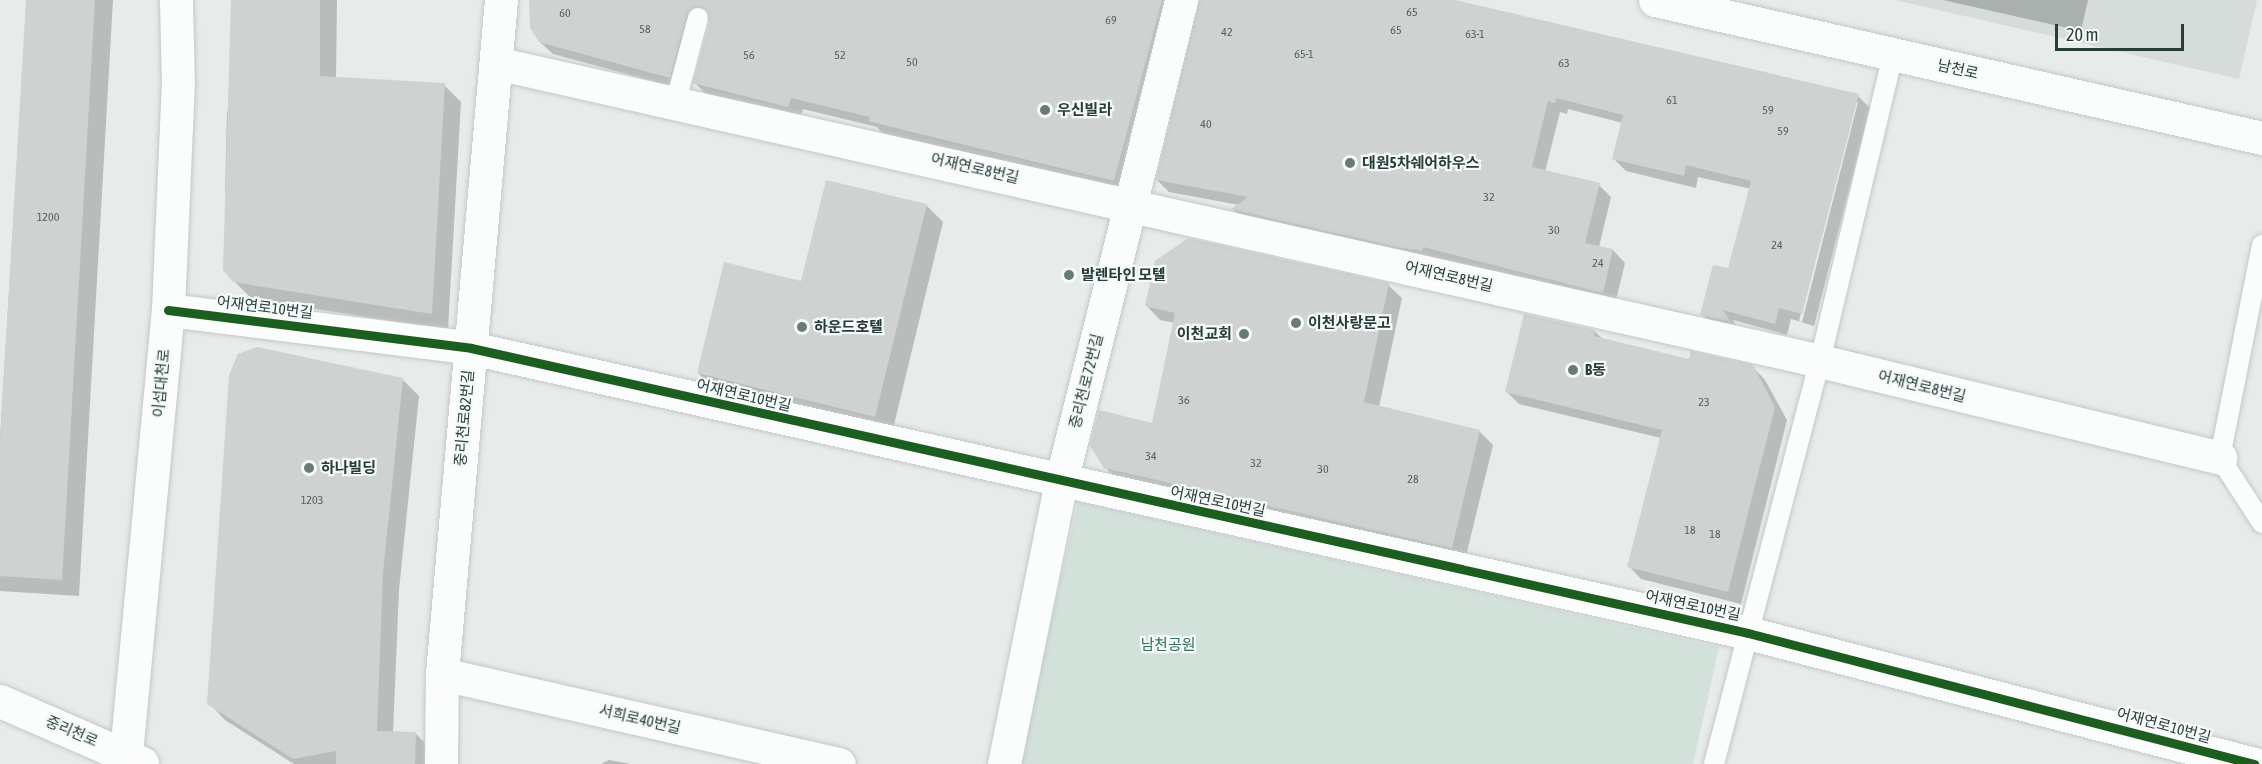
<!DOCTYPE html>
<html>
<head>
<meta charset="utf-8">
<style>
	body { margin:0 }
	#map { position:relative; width:2262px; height:764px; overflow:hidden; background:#e7ebea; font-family:"Asap Condensed","Noto Sans KR",sans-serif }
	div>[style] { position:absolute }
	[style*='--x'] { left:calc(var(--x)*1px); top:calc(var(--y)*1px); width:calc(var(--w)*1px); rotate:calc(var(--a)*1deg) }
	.built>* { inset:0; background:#d5dcda }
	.green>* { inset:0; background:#d2e2da }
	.shadow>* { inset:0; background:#0003 }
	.building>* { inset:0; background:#ced2d1 }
	.roads { filter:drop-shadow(0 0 2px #c4c8c7) drop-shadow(0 0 2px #c4c8c7) }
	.lane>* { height:20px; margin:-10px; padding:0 10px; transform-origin:10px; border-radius:10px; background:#fbfcfc }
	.street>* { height:33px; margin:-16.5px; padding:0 16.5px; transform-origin:16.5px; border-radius:16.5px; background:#fbfcfc }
	.secondary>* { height:33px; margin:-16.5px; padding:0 16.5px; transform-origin:16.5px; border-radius:16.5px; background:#fbfcfc }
	.cycleway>* { height:9px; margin:-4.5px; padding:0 4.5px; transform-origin:4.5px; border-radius:4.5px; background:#1b5e20 }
	.dots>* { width:16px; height:16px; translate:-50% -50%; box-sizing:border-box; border:3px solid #f5f9f8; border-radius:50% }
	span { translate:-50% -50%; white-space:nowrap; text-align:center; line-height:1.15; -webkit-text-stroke:4.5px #f5f9f8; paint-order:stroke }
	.number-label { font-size:12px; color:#516362 }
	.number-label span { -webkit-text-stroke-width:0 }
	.street-label { font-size:15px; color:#263d3c }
	.poi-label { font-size:15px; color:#263d3c; font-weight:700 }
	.left { translate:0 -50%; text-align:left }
	.right { translate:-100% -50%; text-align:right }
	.park-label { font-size:15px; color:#347058 }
	.scale { position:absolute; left:2055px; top:24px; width:129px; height:27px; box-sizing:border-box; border:3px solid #263d3c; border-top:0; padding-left:8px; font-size:18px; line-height:21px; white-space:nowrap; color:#263d3c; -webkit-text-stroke:4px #f5f9f8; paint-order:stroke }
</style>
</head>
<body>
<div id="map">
	<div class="built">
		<i style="clip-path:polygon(1895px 0,2257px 0,2239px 79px)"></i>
	</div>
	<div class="green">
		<i style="clip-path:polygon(1078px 502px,1719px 647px,1693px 764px,1019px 764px)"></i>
	</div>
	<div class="shadow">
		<i style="clip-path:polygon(27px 0,113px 0,79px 596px,0 591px,0 438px)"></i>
		<i style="clip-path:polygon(232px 0,337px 0,336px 79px,444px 85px,461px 102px,448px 330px,252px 299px,234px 281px,229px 197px,225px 193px,227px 111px,232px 111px)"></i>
		<i style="clip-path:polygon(530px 0,1179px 0,1126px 193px,914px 141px,882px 133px,877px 127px,803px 109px,800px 118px,707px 95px,695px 83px,712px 19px,698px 27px,682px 89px,553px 54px,540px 42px)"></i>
		<i style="clip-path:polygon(evenodd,1200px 0,1446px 0,1858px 96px,1870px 108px,1814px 326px,1791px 319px,1787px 335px,1733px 320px,1740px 332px,1714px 327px,1702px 314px,1729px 270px,1751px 189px,1698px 177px,1696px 188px,1626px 171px,1614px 159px,1623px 123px,1568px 109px,1567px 114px,1560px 112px,1545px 172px,1599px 185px,1611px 197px,1599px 247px,1613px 250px,1625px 263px,1615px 304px,1244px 221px,1233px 209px,1239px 205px,1169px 192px,1157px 180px,1200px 0,1855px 102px,1858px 102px,1802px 322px,1799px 321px,1855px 102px)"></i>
		<i style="clip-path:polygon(1943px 0,2088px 0,2081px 31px)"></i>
		<i style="clip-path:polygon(926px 205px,943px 222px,892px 433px,715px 390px,698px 373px,802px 283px)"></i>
		<i style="clip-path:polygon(1388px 285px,1402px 298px,1379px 407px,1479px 431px,1493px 445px,1465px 560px,1119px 482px,1105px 467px,1153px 424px,1175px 323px,1160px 320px,1147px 306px)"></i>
		<i style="clip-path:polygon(1594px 331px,1603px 339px,1690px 361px,1752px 366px,1765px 380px,1787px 420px,1741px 604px,1641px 579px,1629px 566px,1661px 438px,1519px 404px,1506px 391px)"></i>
		<i style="clip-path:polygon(403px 380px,419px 396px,399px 590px,393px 733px,416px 734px,432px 750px,431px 764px,294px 764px,225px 720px,209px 703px)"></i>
		<i style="clip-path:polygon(609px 760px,631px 764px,601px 764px)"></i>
	</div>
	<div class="building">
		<i style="clip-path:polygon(26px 0,95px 0,62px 580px,0 576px,0 442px)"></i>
		<i style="clip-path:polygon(231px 0,320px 0,320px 76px,445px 83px,432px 314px,233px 282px,223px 270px)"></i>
		<i style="clip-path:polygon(529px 0,1162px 0,1114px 181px,900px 129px,869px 121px,870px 117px,791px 98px,788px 107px,693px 83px,710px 20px,702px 7px,694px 7px,687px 14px,670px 78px,539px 42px,530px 28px)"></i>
		<i style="clip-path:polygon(1199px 0,1455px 0,1859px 94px,1802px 314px,1779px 308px,1775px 324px,1723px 310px,1730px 321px,1700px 315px,1713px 265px,1728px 268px,1751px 181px,1686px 165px,1684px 176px,1612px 159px,1623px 115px,1556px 98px,1555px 103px,1548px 101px,1532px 167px,1600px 183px,1585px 243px,1613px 249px,1603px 293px,1423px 247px,1422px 251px,1397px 247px,1231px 209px,1248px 197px,1156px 180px)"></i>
		<i style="clip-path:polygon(826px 180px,927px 204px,875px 417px,697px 373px,724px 262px,801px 281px)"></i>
		<i style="clip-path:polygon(1188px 238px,1389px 283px,1364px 402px,1480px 430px,1452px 548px,1104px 468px,1090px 446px,1099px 410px,1152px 423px,1175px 313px,1145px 306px,1155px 261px)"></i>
		<i style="clip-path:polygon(1524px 314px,1595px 330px,1594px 336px,1689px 359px,1691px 351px,1753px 365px,1775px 407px,1728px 592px,1627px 567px,1662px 430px,1505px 392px)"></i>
		<i style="clip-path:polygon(257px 347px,403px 378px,383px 573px,377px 731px,416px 732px,415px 764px,336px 764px,336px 751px,293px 759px,207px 704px,229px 375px,238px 354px)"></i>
	</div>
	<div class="roads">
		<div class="lane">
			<i style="--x:676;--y:101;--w:86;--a:-75.2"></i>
			<i style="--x:2262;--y:245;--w:217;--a:101.2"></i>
			<i style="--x:2220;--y:458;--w:77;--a:57.1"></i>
			<i style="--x:1714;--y:764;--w:417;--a:-75.3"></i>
			<i style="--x:1820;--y:361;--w:315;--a:-76.6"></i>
		</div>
		<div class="street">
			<i style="--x:496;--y:63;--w:1357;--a:12.68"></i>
			<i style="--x:1820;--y:361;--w:412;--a:13.6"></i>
			<i style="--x:168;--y:310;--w:305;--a:7.1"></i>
			<i style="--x:471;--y:348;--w:1308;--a:12.58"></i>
			<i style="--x:1748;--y:633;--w:523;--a:14.51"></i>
			<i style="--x:442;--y:674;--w:407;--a:12.8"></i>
			<i style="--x:441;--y:764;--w:90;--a:-89.4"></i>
			<i style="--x:442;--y:674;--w:677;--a:-85"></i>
			<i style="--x:1004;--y:764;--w:288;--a:-78.6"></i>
			<i style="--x:1061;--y:482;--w:497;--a:-76"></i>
		</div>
		<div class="secondary">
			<i style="--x:1655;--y:0;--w:622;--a:12.81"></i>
			<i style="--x:0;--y:701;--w:155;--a:23.6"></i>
			<i style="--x:125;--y:764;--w:456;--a:-84.6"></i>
			<i style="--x:168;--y:310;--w:226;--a:-87.5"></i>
			<i style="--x:178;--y:84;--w:84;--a:-91.4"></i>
		</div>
	</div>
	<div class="cycleway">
		<i style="--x:168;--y:310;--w:305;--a:7.1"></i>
		<i style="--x:471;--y:348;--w:1308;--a:12.58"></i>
		<i style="--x:1748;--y:633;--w:523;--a:14.51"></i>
	</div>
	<div class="dots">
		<i style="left:1045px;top:110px;background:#6a7a79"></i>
		<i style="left:1350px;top:163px;background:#6a7a79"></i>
		<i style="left:1069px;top:275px;background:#6a7a79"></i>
		<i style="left:1296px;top:323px;background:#6a7a79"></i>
		<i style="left:802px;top:327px;background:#6a7a79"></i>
		<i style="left:1244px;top:334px;background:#6a7a79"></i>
		<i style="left:1573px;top:370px;background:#6a7a79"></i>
		<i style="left:309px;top:468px;background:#6a7a79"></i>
	</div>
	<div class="number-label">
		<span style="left:1412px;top:13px">65</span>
		<span style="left:565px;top:14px">60</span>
		<span style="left:1111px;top:21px">69</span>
		<span style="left:645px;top:30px">58</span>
		<span style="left:1396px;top:31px">65</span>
		<span style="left:1227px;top:33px">42</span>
		<span style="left:1475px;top:35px">63-1</span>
		<span style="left:1304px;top:55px">65-1</span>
		<span style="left:749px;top:56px">56</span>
		<span style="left:840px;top:56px">52</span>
		<span style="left:912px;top:63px">50</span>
		<span style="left:1564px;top:64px">63</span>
		<span style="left:1672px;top:101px">61</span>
		<span style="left:1768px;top:111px">59</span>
		<span style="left:1206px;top:125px">40</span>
		<span style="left:1783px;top:132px">59</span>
		<span style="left:1489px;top:198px">32</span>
		<span style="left:48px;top:218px">1200</span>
		<span style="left:1554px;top:231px">30</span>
		<span style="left:1777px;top:246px">24</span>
		<span style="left:1598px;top:264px">24</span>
		<span style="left:1184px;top:401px">36</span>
		<span style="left:1704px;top:403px">23</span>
		<span style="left:1151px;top:457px">34</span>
		<span style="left:1256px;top:464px">32</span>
		<span style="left:1323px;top:470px">30</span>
		<span style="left:1413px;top:480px">28</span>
		<span style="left:312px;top:501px">1203</span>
		<span style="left:1690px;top:531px">18</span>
		<span style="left:1715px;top:535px">18</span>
	</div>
	<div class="street-label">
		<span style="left:1958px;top:69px;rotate:13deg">남천로</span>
		<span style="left:975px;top:168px;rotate:13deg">어재연로8번길</span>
		<span style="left:1449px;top:276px;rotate:13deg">어재연로8번길</span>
		<span style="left:265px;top:307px;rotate:7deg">어재연로10번길</span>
		<span style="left:1086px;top:381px;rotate:-76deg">중리천로72번길</span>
		<span style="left:161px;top:383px;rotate:-85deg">이섭대천로</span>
		<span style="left:1922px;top:386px;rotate:14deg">어재연로8번길</span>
		<span style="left:744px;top:395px;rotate:13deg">어재연로10번길</span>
		<span style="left:464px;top:418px;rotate:-85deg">중리천로82번길</span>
		<span style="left:1218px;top:501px;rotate:12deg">어재연로10번길</span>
		<span style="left:1693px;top:605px;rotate:12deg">어재연로10번길</span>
		<span style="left:640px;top:719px;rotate:13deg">서희로40번길</span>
		<span style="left:2164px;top:725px;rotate:15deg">어재연로10번길</span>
		<span style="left:72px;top:731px;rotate:23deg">중리천로</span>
	</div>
	<div class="poi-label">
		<span class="left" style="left:1057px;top:110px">우신빌라</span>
		<span class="left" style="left:1362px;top:163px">대원5차쉐어하우스</span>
		<span class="left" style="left:1081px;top:275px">발렌타인 모텔</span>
		<span class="left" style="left:1308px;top:323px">이천사랑문고</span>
		<span class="left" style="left:814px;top:327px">하운드호텔</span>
		<span class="right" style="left:1232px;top:334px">이천교회</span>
		<span class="left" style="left:1585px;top:370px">B동</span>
		<span class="left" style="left:321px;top:468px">하나빌딩</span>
	</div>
	<div class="park-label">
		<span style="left:1168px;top:645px">남천공원</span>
	</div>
	<div class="scale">20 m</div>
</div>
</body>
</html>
